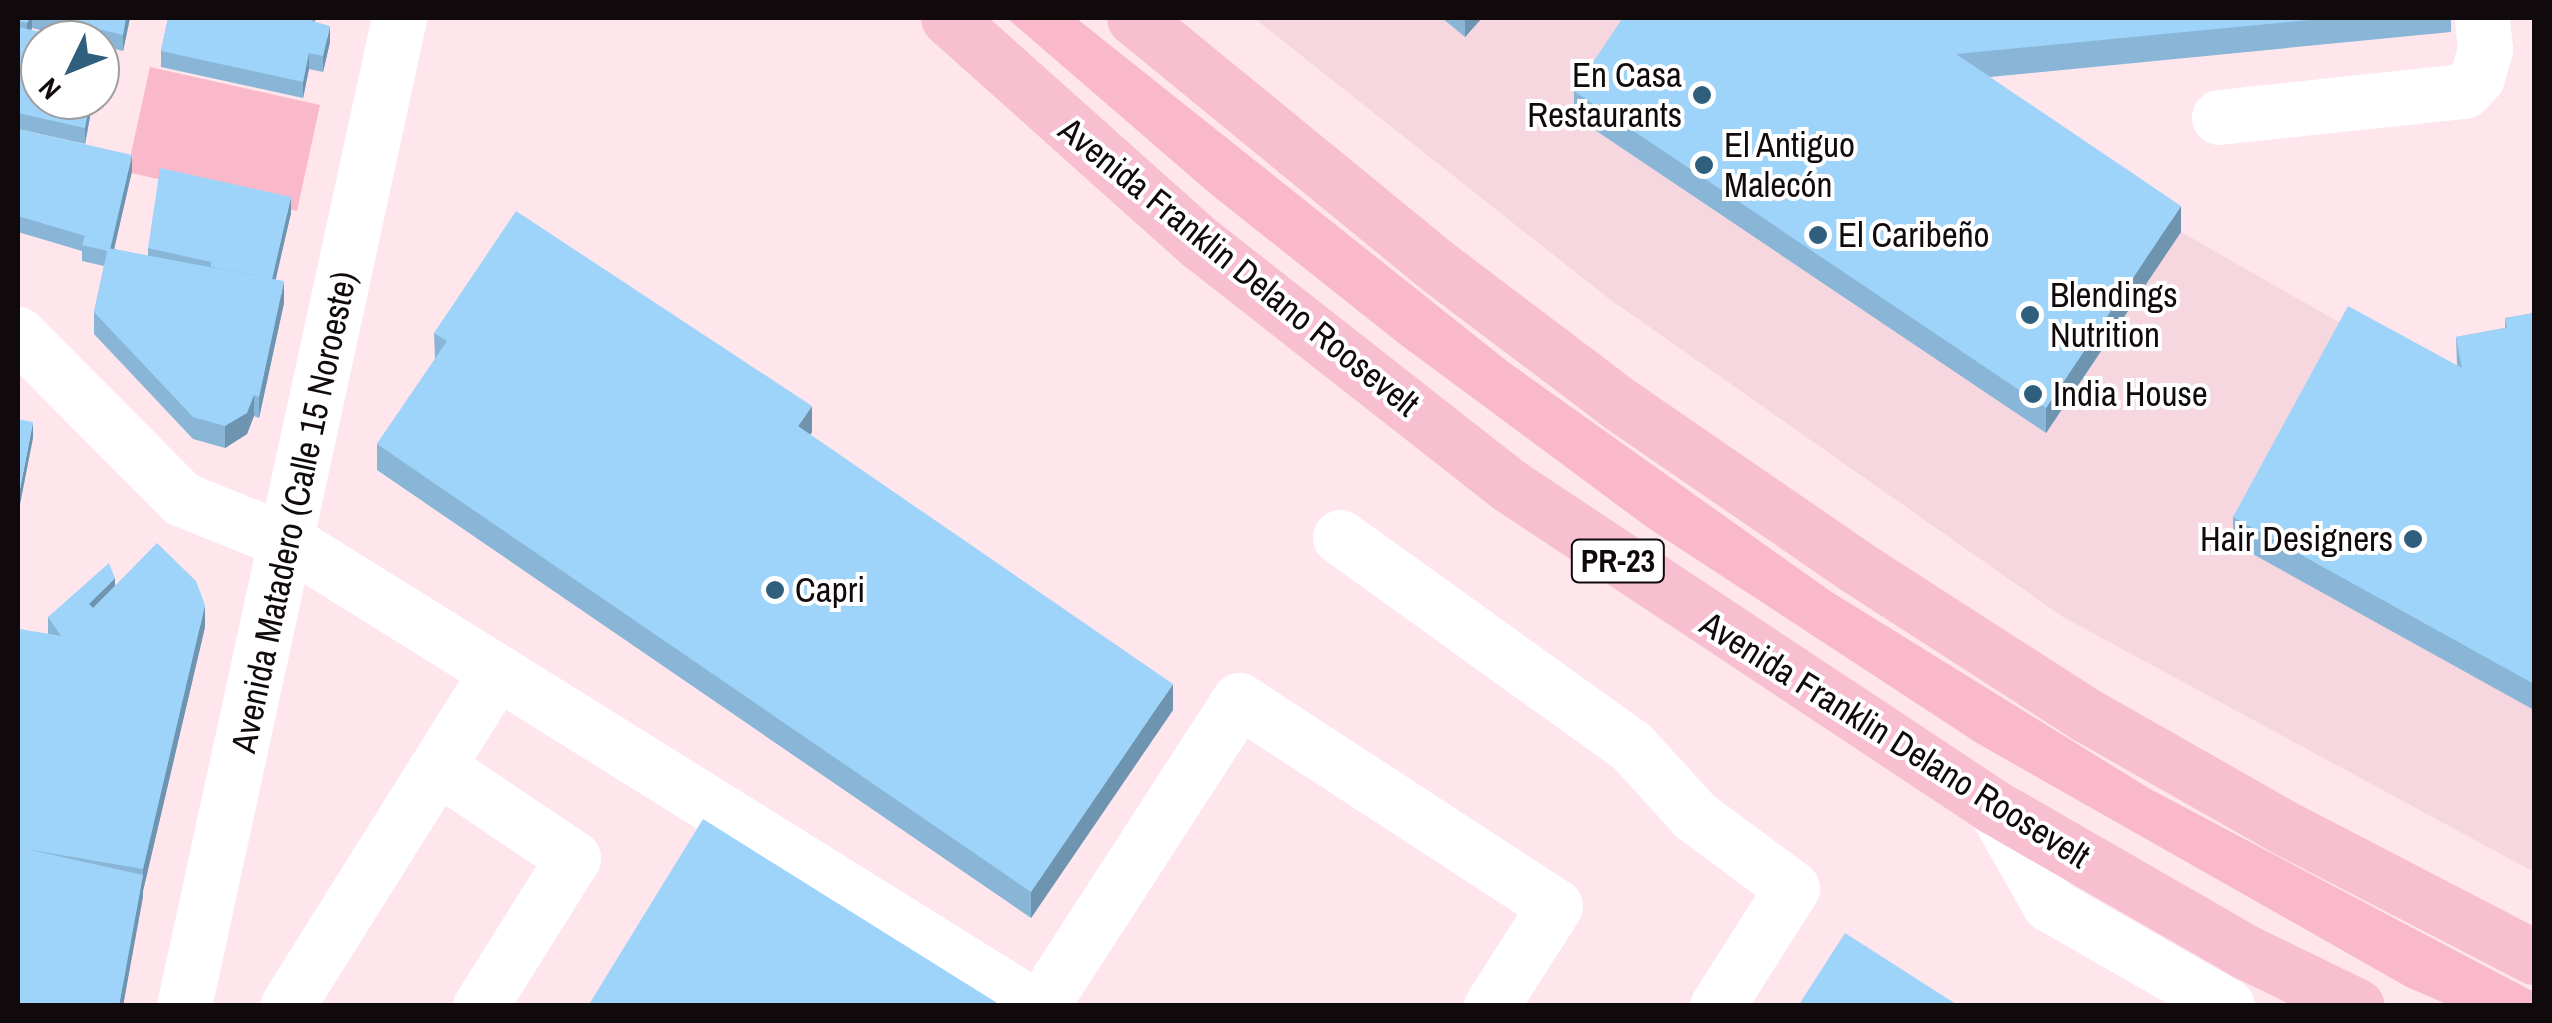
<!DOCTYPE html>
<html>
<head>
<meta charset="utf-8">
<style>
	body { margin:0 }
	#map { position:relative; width:2552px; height:1023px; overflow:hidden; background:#fee6ec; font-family:"Archivo Narrow",sans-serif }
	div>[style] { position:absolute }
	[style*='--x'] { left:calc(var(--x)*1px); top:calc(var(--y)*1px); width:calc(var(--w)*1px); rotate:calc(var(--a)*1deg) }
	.built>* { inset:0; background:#f6d7df }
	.green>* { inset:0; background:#f9b9cb }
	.minor>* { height:55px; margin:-27.5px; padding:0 27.5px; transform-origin:27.5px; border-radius:27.5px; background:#fff }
	.major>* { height:55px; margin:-27.5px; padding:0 27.5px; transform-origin:27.5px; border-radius:27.5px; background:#f7bfd0 }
	.wall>* { inset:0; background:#89b6d7 }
	.shaded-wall>* { inset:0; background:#6f94af }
	.building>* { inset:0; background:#9fd4fa }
	.dots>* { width:28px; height:28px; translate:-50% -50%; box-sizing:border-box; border:5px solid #fff; border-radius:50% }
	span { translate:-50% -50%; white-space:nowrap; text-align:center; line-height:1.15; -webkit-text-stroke:8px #fff; paint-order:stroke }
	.shield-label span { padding:2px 8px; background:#fff; border:2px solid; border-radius:8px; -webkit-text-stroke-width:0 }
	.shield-label { font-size:32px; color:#110a0c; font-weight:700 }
	.poi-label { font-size:35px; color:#110a0c }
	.right { translate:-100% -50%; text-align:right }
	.left { translate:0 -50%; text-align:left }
	.street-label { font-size:35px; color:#110a0c }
	.frame { position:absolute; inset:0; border:20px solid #110a0c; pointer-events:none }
	.north { position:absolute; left:20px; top:20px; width:100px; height:100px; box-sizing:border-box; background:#fff; border:2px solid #a09d9e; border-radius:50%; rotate:227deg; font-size:28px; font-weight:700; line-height:40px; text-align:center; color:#110a0c }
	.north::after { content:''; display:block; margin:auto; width:35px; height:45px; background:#305f7e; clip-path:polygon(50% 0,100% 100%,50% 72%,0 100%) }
</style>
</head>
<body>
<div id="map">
	<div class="built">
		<i style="clip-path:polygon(1254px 18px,1863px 18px,2181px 232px,2534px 434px,2534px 872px,2063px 617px,1608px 298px)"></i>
	</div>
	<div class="green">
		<i style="clip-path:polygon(1007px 18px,1076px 18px,1508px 362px,1830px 591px,2150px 789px,2534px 992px,2534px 1005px,2449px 1005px,2407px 987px,1977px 743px,1647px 527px,1400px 344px,1211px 194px)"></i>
		<i style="clip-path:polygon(150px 67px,320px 105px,297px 211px,127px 172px)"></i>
	</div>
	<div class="minor">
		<i style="--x:2219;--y:117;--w:246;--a:-6.1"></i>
		<i style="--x:2464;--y:91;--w:19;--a:-47"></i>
		<i style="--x:2477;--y:77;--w:29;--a:-74"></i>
		<i style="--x:2485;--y:49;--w:31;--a:-96"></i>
		<i style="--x:18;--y:334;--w:233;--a:45.2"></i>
		<i style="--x:182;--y:499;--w:115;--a:21.9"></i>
		<i style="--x:289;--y:542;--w:878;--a:31.92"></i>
		<i style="--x:1340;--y:537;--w:358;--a:35.7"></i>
		<i style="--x:1631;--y:746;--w:95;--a:47.6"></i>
		<i style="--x:1695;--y:816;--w:121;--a:36.6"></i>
		<i style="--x:1792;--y:888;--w:140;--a:122.4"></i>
		<i style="--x:438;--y:767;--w:163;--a:34"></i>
		<i style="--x:573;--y:858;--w:175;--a:122.1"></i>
		<i style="--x:1994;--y:807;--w:112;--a:60.4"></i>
		<i style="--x:2049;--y:904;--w:205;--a:29.8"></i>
		<i style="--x:184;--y:1006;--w:1011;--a:-77.72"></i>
		<i style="--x:287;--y:1006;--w:395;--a:-57.9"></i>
		<i style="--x:1041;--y:1006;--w:364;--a:-57.1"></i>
		<i style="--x:1239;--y:700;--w:377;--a:33.1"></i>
		<i style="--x:1555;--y:906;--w:119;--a:122.6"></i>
	</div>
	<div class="major">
		<i style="--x:948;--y:18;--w:338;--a:41.8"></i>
		<i style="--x:1200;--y:243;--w:394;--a:38.1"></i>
		<i style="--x:1510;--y:486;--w:581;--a:33.55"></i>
		<i style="--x:1994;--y:807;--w:291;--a:29.9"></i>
		<i style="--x:2246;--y:952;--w:123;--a:25.9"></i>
		<i style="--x:1134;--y:18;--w:397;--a:39.3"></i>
		<i style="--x:1441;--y:269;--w:222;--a:37.1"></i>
		<i style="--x:1618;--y:403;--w:291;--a:34.5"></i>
		<i style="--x:1858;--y:568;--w:274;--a:32.8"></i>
		<i style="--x:2088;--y:716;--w:231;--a:29.6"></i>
		<i style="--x:2289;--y:830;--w:276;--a:27.4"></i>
	</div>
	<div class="wall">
		<i style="clip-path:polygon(18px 18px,130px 18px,123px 51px,100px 45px,100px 40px,79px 40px,32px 28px,31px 30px,40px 100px,93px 100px,85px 144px,18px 129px)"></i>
		<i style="clip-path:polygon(168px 18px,316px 18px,315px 22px,330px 42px,323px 72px,309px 69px,303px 98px,161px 67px,161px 51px)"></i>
		<i style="clip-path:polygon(1442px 18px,1482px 18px,1465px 37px)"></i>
		<i style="clip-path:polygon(1623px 18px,2451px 18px,2451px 32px,1990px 77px,2181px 232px,2046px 433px,1574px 116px,1574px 91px)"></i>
		<i style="clip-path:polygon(18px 129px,132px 171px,114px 249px,148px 256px,148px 248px,291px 213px,275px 279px,284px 303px,259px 418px,254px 416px,247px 434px,225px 448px,193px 439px,94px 334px,94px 312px,104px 266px,82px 261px,82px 251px,18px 232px)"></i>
		<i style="clip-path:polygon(2534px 313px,2534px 710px,2233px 543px,2233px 517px,2457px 366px,2456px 337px,2505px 328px,2505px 318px)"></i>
		<i style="clip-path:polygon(434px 333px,812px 432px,810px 435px,1173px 710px,1031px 918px,377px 470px,377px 444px,435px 359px)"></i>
		<i style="clip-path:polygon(115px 585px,205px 627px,143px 891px,123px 1006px,18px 1006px,48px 634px,48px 617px)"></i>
	</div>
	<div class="shaded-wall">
		<i style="clip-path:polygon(30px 18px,32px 18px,32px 28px,27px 39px,27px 23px)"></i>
		<i style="clip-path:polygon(126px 18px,130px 18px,123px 51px,123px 35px)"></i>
		<i style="clip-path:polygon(1465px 18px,1482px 18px,1465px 37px)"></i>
		<i style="clip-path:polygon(330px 26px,330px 42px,323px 72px,323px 56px)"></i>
		<i style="clip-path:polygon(309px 53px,309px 69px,303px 98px,303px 82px)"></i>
		<i style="clip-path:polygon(90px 100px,93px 100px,85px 144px,85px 128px)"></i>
		<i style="clip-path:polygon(132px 155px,132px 171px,110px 267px,110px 251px)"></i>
		<i style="clip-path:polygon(291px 197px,291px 213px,271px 300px,271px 284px)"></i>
		<i style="clip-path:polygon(2181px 206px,2181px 232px,2046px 433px,2046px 408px)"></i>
		<i style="clip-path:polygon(284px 281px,284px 303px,259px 418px,259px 397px)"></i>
		<i style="clip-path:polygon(254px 395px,254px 416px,247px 434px,225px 448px,225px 426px)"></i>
		<i style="clip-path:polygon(812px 406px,812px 432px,798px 452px,798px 426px)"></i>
		<i style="clip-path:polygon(33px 422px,33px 438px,18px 515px,18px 499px)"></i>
		<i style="clip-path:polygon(115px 578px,115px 600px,89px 626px,89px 604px)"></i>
		<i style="clip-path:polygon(205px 605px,205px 627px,143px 891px,143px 869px)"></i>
		<i style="clip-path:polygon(1173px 684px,1173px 710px,1031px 918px,1031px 892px)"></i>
		<i style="clip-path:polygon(143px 875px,143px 897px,123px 1006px,119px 1006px)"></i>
	</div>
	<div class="building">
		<i style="clip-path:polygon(18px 18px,30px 18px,27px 23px,18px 21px)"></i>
		<i style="clip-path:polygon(53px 18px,126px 18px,123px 35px)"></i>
		<i style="clip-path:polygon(168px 18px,313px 18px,312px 21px,330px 26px,323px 56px,309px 53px,303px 82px,161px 51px)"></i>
		<i style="clip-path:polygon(1623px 18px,2330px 18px,1956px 54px,2181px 206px,2046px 408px,1574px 91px)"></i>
		<i style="clip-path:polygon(18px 27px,77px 40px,40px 40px,40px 100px,90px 100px,85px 128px,18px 113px)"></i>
		<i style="clip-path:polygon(18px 129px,132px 155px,110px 249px,108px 248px,108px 251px,82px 245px,85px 236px,18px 216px)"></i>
		<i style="clip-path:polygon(160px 168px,291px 197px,272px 279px,211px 267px,211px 262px,148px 248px)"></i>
		<i style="clip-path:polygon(516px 211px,812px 406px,798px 426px,1173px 684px,1031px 892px,377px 444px,447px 341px,434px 333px)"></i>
		<i style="clip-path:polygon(108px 248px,284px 281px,259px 397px,254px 395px,247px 413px,225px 426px,193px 417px,94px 312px)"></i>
		<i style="clip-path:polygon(2348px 306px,2462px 368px,2456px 337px,2507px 328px,2505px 318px,2534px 313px,2534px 684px,2233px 517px)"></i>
		<i style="clip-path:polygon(18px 419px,33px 422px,18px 499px)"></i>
		<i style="clip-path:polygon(157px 543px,196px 581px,205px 605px,143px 869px,26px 849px,143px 875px,119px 1006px,18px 1006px,18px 638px,20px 629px,61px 636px,48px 617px,109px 563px,115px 578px,89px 604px,93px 608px)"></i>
		<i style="clip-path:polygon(703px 819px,1002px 1006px,588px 1006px)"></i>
		<i style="clip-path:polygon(1845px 933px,1959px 1006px,1798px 1006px)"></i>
	</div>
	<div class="dots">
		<i style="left:1702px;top:95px;background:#305f7e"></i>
		<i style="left:1704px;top:165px;background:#305f7e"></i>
		<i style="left:1818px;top:235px;background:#305f7e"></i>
		<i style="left:2030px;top:315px;background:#305f7e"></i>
		<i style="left:2033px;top:394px;background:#305f7e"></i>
		<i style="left:2413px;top:539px;background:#305f7e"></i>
		<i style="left:775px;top:590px;background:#305f7e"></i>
	</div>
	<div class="shield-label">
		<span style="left:1618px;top:561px">PR-23</span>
	</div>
	<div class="poi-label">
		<span class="right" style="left:1682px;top:95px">En Casa<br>Restaurants</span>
		<span class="left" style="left:1724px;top:165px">El Antiguo<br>Malecón</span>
		<span class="left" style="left:1838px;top:235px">El Caribeño</span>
		<span class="left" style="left:2050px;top:315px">Blendings<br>Nutrition</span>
		<span class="left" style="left:2053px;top:394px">India House</span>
		<span class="right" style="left:2393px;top:539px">Hair Designers</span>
		<span class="left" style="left:795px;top:590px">Capri</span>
	</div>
	<div class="street-label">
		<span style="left:1239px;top:267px;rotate:39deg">Avenida Franklin Delano Roosevelt</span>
		<span style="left:294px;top:512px;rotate:-78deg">Avenida Matadero (Calle 15 Noroeste)</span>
		<span style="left:1895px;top:740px;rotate:32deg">Avenida Franklin Delano Roosevelt</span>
	</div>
	<div class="frame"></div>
	<div class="north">N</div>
</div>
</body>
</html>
